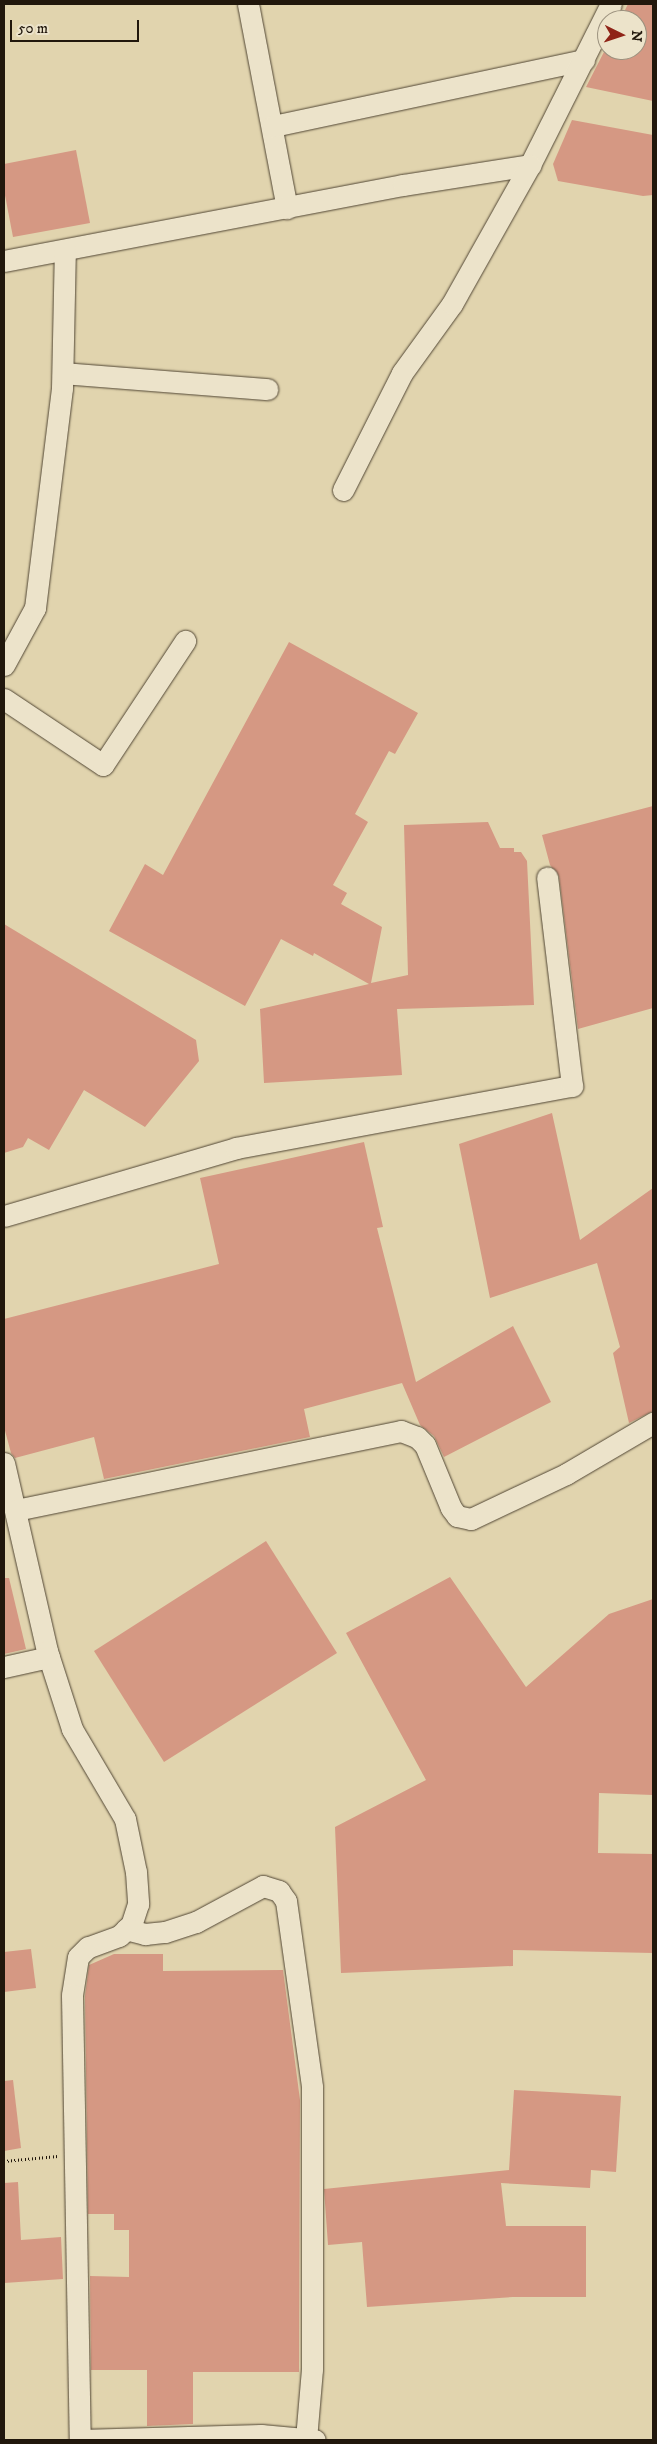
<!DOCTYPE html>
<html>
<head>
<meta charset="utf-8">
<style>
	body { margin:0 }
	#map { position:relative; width:657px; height:2444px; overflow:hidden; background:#e1d4ae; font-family:"IM FELL DW Pica",serif }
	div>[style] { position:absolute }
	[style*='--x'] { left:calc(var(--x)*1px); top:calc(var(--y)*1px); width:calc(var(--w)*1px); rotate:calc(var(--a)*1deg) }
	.building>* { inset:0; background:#d59883 }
	.path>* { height:3px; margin-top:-1.5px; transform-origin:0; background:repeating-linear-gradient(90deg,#21170c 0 1px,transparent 0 3.5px) }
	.roads { filter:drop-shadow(0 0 1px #514634) drop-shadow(0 0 1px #514634) }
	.minor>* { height:21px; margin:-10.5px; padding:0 10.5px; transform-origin:10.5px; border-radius:10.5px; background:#ece3ca }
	span { translate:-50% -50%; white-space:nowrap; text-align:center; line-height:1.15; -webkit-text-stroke:4.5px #ece3ca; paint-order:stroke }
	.frame { position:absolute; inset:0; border:5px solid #21170c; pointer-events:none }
	.north { position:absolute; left:597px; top:10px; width:50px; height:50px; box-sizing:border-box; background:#ece3ca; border:1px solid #9b917e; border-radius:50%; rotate:94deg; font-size:14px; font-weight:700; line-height:20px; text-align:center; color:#21170c }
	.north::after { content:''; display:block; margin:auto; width:18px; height:22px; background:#8f2418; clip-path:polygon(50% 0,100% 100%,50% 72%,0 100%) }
	.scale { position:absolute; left:10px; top:20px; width:129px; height:22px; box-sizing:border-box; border:2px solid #21170c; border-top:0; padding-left:6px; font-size:15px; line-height:18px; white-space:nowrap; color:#21170c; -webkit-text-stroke:4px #ece3ca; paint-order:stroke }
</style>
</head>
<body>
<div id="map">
	<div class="building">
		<i style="clip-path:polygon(628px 4px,653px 4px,653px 101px,586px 87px,605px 50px,637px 50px,637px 20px,620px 20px)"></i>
		<i style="clip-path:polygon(572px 120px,653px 135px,653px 195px,643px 196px,558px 181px,553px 164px)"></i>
		<i style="clip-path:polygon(76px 150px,90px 223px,13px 237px,4px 190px,4px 164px)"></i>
		<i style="clip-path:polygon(289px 642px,418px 713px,395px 754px,389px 751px,355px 814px,368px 822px,333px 885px,347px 893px,341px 904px,382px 927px,371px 983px,408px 975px,404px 825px,488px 822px,500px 848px,514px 848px,514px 852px,521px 852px,527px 861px,534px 1005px,397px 1009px,402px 1075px,264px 1083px,260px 1009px,369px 984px,314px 953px,313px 956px,281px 939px,245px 1006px,109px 931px,145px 864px,163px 875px)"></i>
		<i style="clip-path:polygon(653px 806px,653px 1008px,578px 1029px,559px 876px,550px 865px,542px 835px)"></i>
		<i style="clip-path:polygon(4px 924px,196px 1040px,199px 1061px,145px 1127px,84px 1090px,49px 1150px,28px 1138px,23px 1147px,4px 1153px)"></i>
		<i style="clip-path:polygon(552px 1113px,580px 1240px,653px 1188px,653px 1411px,629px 1423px,613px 1353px,620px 1347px,597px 1263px,490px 1298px,459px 1144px)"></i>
		<i style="clip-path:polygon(364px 1142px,383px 1227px,377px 1228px,416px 1382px,513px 1326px,551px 1402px,444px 1457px,434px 1436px,420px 1425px,402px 1383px,304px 1409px,310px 1437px,104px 1479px,94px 1437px,15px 1458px,11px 1453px,4px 1427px,4px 1319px,219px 1264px,200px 1178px)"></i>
		<i style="clip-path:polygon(266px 1541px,337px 1653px,164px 1762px,94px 1651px)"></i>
		<i style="clip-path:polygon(450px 1577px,526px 1687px,609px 1614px,653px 1599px,653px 1795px,599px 1793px,598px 1853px,653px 1854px,653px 1953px,513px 1950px,513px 1966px,341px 1973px,335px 1827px,426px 1780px,346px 1633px)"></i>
		<i style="clip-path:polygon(4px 1578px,9px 1578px,26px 1649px,4px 1654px)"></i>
		<i style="clip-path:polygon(31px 1949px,36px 1988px,4px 1992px,4px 1952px)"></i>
		<i style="clip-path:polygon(114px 1954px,163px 1954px,163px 1971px,283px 1970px,300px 2100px,299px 2372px,193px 2372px,193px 2424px,147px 2426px,147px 2370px,91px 2370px,90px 2276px,129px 2277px,129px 2230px,114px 2230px,114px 2214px,88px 2214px,85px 1996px,89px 1965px)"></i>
		<i style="clip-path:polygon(13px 2080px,21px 2148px,4px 2151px,4px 2081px)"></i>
		<i style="clip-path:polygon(514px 2090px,621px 2096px,616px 2172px,591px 2170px,590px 2188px,501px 2183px,506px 2226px,586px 2226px,586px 2297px,513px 2297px,367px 2307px,362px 2242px,328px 2245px,324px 2189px,509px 2170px)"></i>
		<i style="clip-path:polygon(18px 2182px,21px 2240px,61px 2237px,63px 2279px,4px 2283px,4px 2183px)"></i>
	</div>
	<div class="path">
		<i style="--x:4;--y:2161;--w:54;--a:-5.3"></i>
	</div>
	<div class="roads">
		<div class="minor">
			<i style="--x:248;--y:4;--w:208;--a:79.2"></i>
			<i style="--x:273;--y:126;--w:318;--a:-12"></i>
			<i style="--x:4;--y:261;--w:406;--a:-10.8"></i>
			<i style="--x:403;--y:185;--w:129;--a:-8.9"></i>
			<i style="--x:530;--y:165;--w:180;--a:-63.3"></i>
			<i style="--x:63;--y:373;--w:205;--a:4.5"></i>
			<i style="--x:343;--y:490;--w:131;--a:-63.2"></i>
			<i style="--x:402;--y:373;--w:85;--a:-54.1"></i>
			<i style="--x:452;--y:304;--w:159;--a:-60.7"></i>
			<i style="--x:4;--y:665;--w:65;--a:-61.5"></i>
			<i style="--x:35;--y:608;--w:222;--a:-83"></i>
			<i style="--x:62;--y:388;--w:138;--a:-88.8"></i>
			<i style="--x:4;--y:699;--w:119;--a:33.7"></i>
			<i style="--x:103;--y:765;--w:149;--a:-56.5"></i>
			<i style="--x:4;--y:1216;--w:242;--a:-16.3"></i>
			<i style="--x:236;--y:1148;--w:342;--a:-10.5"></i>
			<i style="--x:572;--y:1086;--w:210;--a:-96.8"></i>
			<i style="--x:4;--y:1463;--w:193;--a:77.1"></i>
			<i style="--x:47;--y:1651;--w:82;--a:72.2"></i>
			<i style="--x:72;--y:1729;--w:104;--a:59.5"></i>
			<i style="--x:125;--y:1819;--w:54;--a:78.3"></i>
			<i style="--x:136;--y:1872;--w:32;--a:86"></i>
			<i style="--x:138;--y:1904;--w:22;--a:108"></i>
			<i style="--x:131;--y:1925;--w:16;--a:137"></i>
			<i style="--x:119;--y:1936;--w:33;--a:160"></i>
			<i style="--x:88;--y:1947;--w:14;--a:135"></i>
			<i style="--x:78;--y:1957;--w:38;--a:99"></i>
			<i style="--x:72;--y:1995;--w:445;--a:89"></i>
			<i style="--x:16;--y:1510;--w:393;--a:-11.6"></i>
			<i style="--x:401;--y:1431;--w:17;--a:21"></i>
			<i style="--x:417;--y:1437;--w:11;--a:45"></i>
			<i style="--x:425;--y:1445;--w:68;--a:67.6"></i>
			<i style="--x:451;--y:1508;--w:10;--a:53"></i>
			<i style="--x:457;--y:1516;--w:14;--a:12"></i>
			<i style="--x:471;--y:1519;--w:105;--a:-25.3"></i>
			<i style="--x:566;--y:1474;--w:101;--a:-30.4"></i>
			<i style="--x:4;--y:1667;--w:46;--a:-12.5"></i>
			<i style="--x:126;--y:1929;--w:20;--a:15"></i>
			<i style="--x:145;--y:1934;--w:20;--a:-6"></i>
			<i style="--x:165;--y:1932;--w:33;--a:-18"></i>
			<i style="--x:196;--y:1922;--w:76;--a:-28.2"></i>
			<i style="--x:263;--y:1886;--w:17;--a:17"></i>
			<i style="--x:279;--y:1891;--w:12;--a:55"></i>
			<i style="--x:286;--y:1901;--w:188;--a:82"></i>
			<i style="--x:312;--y:2087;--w:282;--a:90"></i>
			<i style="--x:312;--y:2369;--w:70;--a:94.9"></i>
			<i style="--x:80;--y:2440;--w:181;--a:-1.6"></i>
			<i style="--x:261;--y:2435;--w:54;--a:5.3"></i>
		</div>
	</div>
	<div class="frame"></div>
	<div class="north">N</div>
	<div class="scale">50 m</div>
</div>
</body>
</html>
